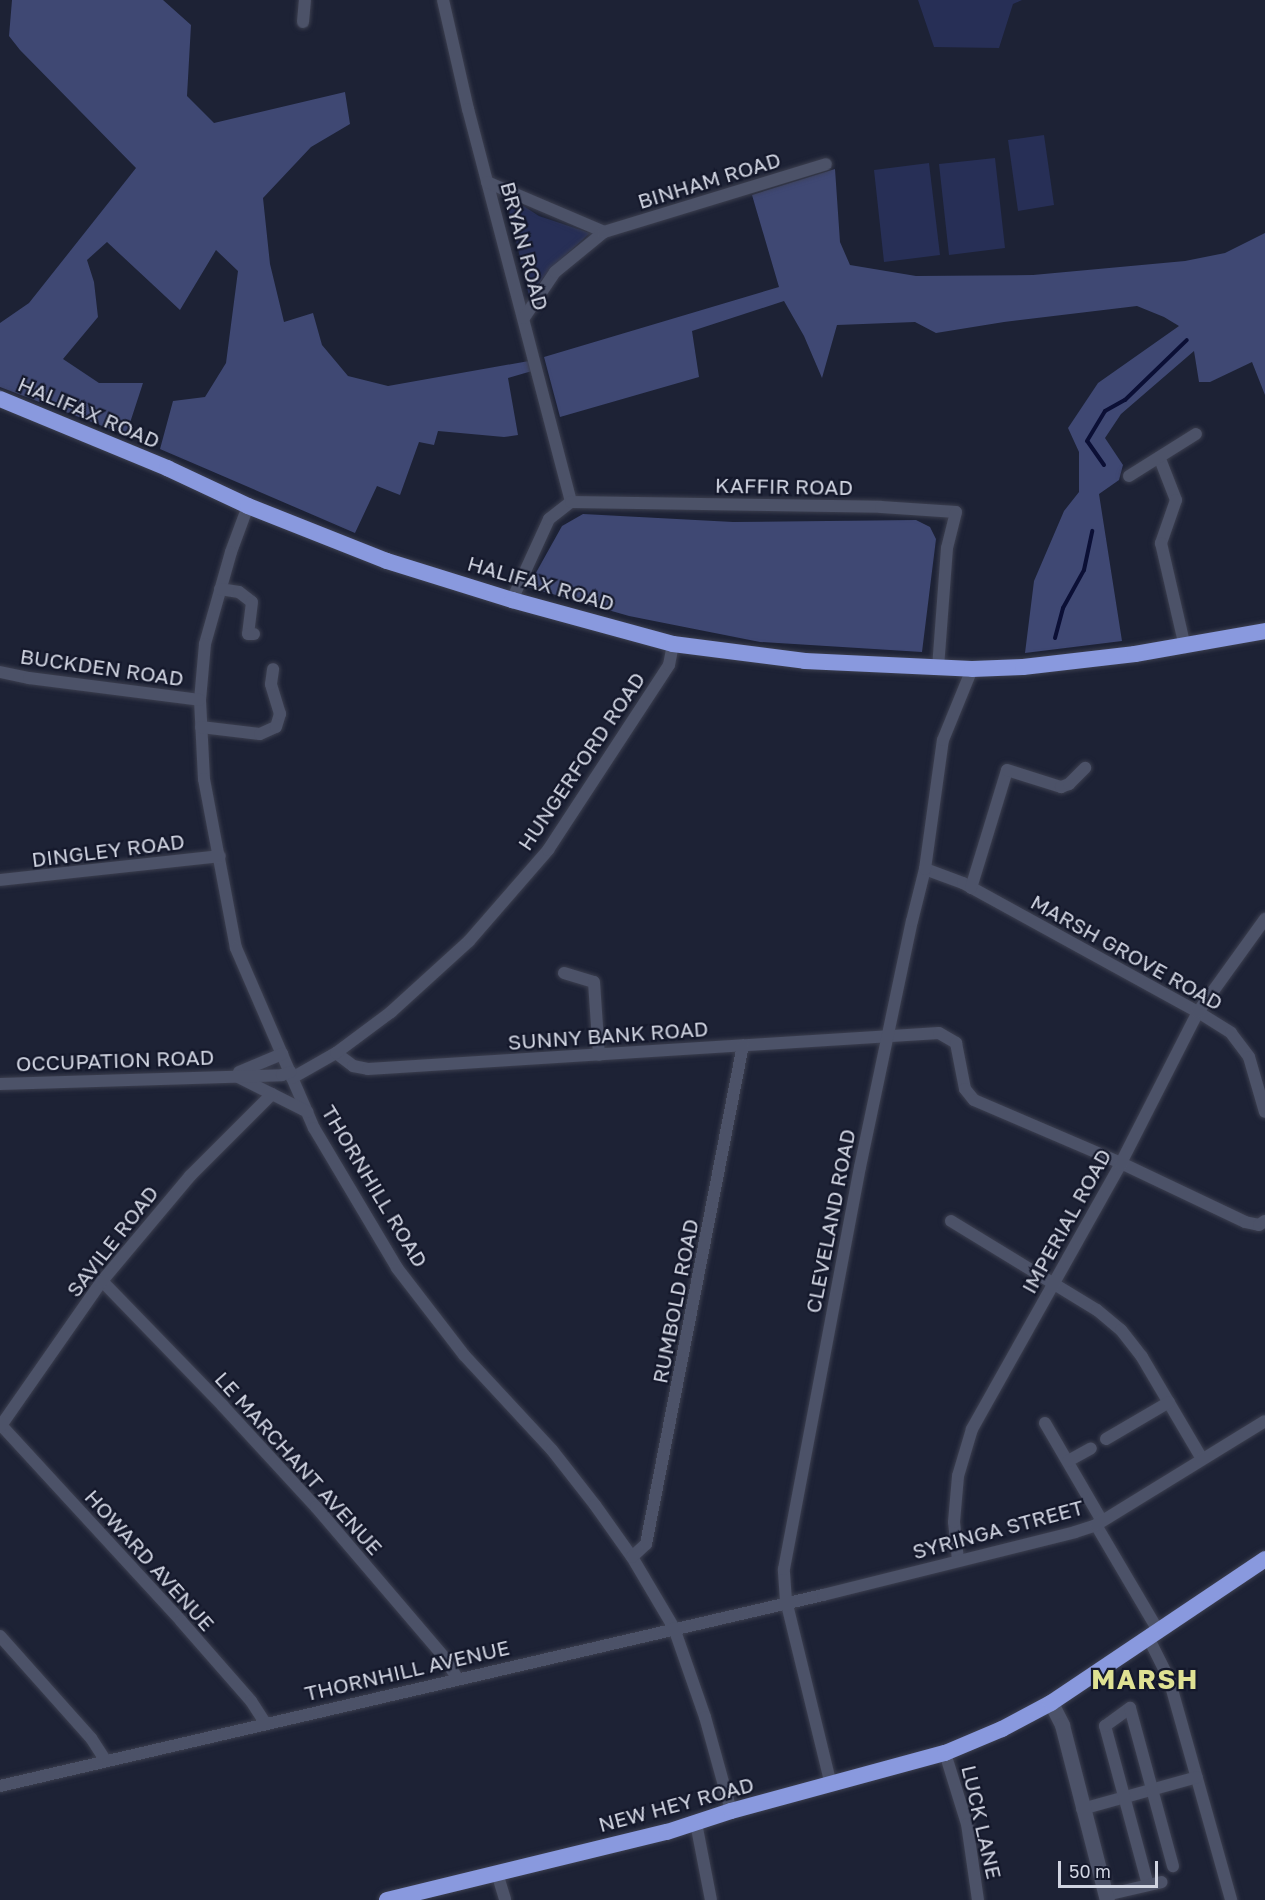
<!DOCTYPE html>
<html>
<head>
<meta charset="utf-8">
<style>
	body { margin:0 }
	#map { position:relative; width:1265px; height:1900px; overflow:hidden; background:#1d2235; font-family:"Golos Text",sans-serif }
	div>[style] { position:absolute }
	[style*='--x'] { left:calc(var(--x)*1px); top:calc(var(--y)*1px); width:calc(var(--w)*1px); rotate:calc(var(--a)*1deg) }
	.green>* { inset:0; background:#272f56 }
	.forest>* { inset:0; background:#3f4873 }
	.stream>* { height:4px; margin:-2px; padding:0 2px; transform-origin:2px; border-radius:2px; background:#0b0f35 }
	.roads { filter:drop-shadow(0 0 2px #3c3f4f) drop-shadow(0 0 2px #3c3f4f) }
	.minor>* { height:12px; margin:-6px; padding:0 6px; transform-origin:6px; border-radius:6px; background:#4c5268 }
	.tertiary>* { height:15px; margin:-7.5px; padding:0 7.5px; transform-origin:7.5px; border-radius:7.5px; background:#4c5268 }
	.trunk>* { height:16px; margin:-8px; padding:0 8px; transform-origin:8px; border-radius:8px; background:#8999de }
	span { translate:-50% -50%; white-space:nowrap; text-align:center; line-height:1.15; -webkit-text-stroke:4.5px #14182b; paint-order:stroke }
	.street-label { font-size:21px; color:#d0d4e1 }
	.district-label { font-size:27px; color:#dfe193; font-weight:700; letter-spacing:1.5px }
	.scale { position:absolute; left:1058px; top:1861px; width:100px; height:27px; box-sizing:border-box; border:3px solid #d0d4e1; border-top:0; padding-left:8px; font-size:18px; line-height:21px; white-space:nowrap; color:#d0d4e1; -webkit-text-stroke:4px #14182b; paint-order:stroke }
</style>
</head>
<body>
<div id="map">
	<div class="green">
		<i style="clip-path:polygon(918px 0,1022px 0,1013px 4px,999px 48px,934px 47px)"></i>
		<i style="clip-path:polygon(1044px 135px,1054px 205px,1018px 211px,1008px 140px)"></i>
		<i style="clip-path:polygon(995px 158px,1005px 248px,949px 255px,939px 164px)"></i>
		<i style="clip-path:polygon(929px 163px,940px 255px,884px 262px,874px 170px)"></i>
		<i style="clip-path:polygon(505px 194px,539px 216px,590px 233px,551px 268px,529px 296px)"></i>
	</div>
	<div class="forest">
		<i style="clip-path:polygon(12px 0,163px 0,191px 25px,187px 96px,214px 123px,345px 92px,350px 124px,311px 147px,263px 198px,270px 264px,284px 322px,313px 313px,322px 345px,348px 376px,388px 386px,529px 361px,532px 371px,508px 378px,518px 435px,504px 437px,438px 431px,434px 445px,419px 442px,400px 495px,377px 486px,355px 533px,160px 449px,173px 401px,205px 397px,226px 363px,238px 271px,216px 250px,180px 310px,107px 242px,87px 260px,94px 282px,98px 317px,63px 359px,99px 383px,143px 383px,126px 435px,0 387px,0 323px,29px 303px,136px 168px,20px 50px,9px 36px)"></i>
		<i style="clip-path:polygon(835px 169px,840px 242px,850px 265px,916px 276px,1033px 275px,1185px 261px,1225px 253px,1265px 233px,1265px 395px,1252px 362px,1210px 382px,1199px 382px,1194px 351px,1121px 414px,1105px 438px,1123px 465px,1119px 480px,1099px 494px,1122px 641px,1025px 653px,1034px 581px,1064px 511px,1079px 492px,1079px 452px,1068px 428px,1098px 383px,1179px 326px,1164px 317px,1137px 306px,1004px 322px,936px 333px,915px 322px,837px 325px,822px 378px,804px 336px,784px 301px,692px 331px,699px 377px,560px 417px,544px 357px,779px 287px,752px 195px)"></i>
		<i style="clip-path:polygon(583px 514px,733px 522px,916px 520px,930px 527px,936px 539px,922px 652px,760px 642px,629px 616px,528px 587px,562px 526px)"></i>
	</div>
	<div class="stream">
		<i style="--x:1104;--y:465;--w:29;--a:-125"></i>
		<i style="--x:1087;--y:441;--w:35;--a:-59"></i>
		<i style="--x:1105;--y:411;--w:23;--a:-29"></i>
		<i style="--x:1125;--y:400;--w:86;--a:-44.1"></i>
		<i style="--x:1055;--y:638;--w:31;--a:-75"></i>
		<i style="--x:1063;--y:608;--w:43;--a:-61.1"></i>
		<i style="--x:1084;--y:570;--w:40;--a:-78"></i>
	</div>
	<div class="roads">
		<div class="minor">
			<i style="--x:443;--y:0;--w:112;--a:77.1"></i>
			<i style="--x:468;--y:109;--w:406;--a:75.3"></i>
			<i style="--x:303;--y:22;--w:22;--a:-85"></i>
			<i style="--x:487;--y:182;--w:127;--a:23.1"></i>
			<i style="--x:524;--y:318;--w:55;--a:-56"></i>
			<i style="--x:555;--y:272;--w:63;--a:-39.2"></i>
			<i style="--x:604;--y:232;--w:232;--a:-17"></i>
			<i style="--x:1160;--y:459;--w:44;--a:68.7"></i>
			<i style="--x:1176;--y:500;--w:46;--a:109.2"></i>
			<i style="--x:1161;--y:543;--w:107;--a:77"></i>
			<i style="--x:1129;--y:476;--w:79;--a:-32.1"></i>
			<i style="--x:248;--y:506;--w:49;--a:110.3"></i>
			<i style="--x:231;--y:552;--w:96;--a:105.8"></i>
			<i style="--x:205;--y:644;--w:56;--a:95.1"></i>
			<i style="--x:200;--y:700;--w:79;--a:87.1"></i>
			<i style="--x:204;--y:779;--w:172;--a:79.3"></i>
			<i style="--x:236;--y:948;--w:196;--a:66.6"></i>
			<i style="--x:314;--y:1128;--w:163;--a:59.3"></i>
			<i style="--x:397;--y:1268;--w:110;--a:52.4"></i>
			<i style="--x:464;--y:1355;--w:129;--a:47.2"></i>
			<i style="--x:552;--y:1450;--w:70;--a:52"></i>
			<i style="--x:595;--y:1505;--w:64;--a:54.6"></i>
			<i style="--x:632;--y:1557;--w:82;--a:59.4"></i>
			<i style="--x:674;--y:1628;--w:94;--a:70.8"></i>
			<i style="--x:705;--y:1717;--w:98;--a:74.5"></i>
			<i style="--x:220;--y:589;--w:19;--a:9"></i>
			<i style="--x:239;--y:592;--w:16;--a:38"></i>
			<i style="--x:252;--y:602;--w:32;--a:97"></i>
			<i style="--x:248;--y:634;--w:6;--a:0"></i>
			<i style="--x:512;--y:600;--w:89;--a:-65.4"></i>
			<i style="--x:549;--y:519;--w:28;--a:-38"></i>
			<i style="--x:571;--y:502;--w:310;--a:0.9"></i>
			<i style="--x:881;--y:507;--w:75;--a:3.8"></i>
			<i style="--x:956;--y:512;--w:37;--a:104"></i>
			<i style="--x:947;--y:548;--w:120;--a:94.3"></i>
			<i style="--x:0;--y:672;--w:30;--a:12"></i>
			<i style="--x:29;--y:678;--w:172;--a:7.3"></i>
			<i style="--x:201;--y:727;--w:59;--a:6.8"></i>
			<i style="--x:260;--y:734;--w:17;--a:-24"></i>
			<i style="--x:276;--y:727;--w:14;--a:-73"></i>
			<i style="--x:280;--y:714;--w:31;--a:-107"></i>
			<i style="--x:271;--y:684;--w:15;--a:-82"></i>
			<i style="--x:925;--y:869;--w:40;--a:20.2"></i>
			<i style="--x:963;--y:883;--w:268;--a:28.8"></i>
			<i style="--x:1198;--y:1012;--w:39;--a:32"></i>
			<i style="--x:1231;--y:1033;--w:30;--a:53"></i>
			<i style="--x:1249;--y:1057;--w:57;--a:73.8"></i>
			<i style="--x:0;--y:880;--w:221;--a:-6.2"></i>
			<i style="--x:971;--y:888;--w:123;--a:-73"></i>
			<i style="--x:1007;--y:770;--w:57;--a:17.5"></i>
			<i style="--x:1061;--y:787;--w:9;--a:-21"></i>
			<i style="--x:1069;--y:784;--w:23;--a:-45"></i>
			<i style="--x:564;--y:973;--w:31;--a:17"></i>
			<i style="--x:594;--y:982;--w:73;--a:86.1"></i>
			<i style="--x:336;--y:1053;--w:21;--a:37"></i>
			<i style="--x:353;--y:1066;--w:15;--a:11"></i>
			<i style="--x:368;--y:1069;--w:572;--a:-3.61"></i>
			<i style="--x:939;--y:1033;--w:20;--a:30"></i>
			<i style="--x:956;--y:1043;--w:47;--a:78.9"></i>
			<i style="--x:965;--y:1089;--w:14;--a:51"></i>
			<i style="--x:974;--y:1100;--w:160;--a:23.2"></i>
			<i style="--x:1121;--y:1163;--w:137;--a:25.4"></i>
			<i style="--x:1245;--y:1222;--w:14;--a:12"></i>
			<i style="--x:1259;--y:1225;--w:7;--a:-34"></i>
			<i style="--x:239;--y:1072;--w:47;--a:-22.7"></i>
			<i style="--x:236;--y:1076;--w:80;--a:26.6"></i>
			<i style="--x:292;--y:1078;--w:51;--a:-29.6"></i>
			<i style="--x:336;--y:1053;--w:69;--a:-36.7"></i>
			<i style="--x:391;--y:1012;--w:105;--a:-42.3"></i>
			<i style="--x:469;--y:941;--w:121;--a:-49"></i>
			<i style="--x:548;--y:850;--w:221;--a:-56.8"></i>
			<i style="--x:669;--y:665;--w:21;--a:-79"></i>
			<i style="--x:0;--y:1084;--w:282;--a:-1.8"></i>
			<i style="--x:282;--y:1075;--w:9;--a:-21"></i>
			<i style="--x:951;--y:1221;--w:171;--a:31.4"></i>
			<i style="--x:1097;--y:1310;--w:31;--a:40"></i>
			<i style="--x:1121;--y:1330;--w:34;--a:52"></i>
			<i style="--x:1142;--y:1357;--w:118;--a:59.5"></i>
			<i style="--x:102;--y:1281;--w:174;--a:45.9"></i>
			<i style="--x:223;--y:1406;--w:137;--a:47.4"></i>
			<i style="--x:316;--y:1507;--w:197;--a:49.5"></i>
			<i style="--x:444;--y:1657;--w:25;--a:58"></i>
			<i style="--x:1045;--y:1423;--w:113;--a:59.8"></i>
			<i style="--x:1;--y:1425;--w:266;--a:47.4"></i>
			<i style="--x:181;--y:1621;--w:106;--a:48.8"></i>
			<i style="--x:251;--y:1701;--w:27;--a:57"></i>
			<i style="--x:0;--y:1427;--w:178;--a:-55.1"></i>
			<i style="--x:102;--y:1281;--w:137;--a:-50"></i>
			<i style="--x:190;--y:1176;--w:116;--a:-45"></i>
			<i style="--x:1106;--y:1439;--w:73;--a:-30.4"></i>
			<i style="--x:1068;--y:1461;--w:26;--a:-29"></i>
			<i style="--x:1096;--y:1525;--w:124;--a:59.5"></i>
			<i style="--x:632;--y:1557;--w:19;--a:-43"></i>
			<i style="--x:646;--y:1544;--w:508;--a:-79"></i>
			<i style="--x:958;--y:1560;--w:38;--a:-96"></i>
			<i style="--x:954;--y:1522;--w:46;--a:-85"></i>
			<i style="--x:958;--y:1476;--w:49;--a:-73.4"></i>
			<i style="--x:972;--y:1429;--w:305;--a:-60.7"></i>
			<i style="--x:1121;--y:1163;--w:169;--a:-63"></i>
			<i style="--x:1198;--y:1012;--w:115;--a:-54.2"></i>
			<i style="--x:0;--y:1636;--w:137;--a:48.3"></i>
			<i style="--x:91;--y:1738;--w:27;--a:57"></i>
			<i style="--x:1149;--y:1639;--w:45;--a:63.4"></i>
			<i style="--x:1169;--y:1679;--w:230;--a:74.3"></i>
			<i style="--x:945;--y:1753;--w:74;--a:72.8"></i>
			<i style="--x:967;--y:1824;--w:77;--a:81.8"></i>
			<i style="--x:831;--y:1785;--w:189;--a:-103.7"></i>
			<i style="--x:786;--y:1601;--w:32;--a:-94"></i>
			<i style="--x:784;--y:1569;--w:409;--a:-79.3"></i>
			<i style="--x:860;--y:1167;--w:251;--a:-78.1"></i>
			<i style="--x:912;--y:921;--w:54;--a:-76"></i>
			<i style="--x:925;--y:869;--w:130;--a:-82.1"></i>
			<i style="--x:943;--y:740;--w:77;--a:-67.8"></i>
			<i style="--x:0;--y:1786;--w:845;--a:-13.07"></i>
			<i style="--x:823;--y:1595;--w:260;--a:-14"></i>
			<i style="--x:1075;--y:1532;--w:22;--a:-18"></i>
			<i style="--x:1096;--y:1525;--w:198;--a:-31.6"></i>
			<i style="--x:1082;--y:1809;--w:119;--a:-15.5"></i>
			<i style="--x:696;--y:1823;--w:78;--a:79"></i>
			<i style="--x:497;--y:1873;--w:28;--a:73"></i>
			<i style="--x:1148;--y:1885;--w:165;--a:-105.1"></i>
			<i style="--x:1105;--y:1726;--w:31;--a:-36"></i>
			<i style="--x:1130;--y:1708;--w:164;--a:74.8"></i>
			<i style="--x:1106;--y:1895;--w:57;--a:-13.1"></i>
		</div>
		<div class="tertiary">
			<i style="--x:1051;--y:1703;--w:25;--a:63"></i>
			<i style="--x:1062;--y:1725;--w:181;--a:75.6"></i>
		</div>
		<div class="trunk">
			<i style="--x:0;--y:399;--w:181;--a:22.4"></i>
			<i style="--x:167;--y:468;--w:89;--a:25.1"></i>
			<i style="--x:248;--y:506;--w:149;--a:21.6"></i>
			<i style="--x:387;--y:561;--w:131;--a:17.3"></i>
			<i style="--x:512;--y:600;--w:167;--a:15.3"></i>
			<i style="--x:673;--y:644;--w:133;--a:7.3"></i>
			<i style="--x:805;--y:661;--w:167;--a:2.7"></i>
			<i style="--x:972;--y:669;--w:51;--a:-2.2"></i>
			<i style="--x:1023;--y:667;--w:113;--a:-6.6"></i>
			<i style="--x:1135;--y:654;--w:132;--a:-10"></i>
			<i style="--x:387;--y:1900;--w:288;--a:-13.7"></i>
			<i style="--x:667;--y:1832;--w:67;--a:-18.2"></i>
			<i style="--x:731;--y:1811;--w:222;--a:-15.2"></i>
			<i style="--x:945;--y:1753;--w:62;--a:-22.8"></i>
			<i style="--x:1002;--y:1729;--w:55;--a:-28"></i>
			<i style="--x:1051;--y:1703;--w:258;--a:-33.9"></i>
		</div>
	</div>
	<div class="street-label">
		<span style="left:709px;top:180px;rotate:-17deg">BINHAM ROAD</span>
		<span style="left:525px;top:246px;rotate:75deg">BRYAN ROAD</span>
		<span style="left:89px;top:412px;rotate:23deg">HALIFAX ROAD</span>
		<span style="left:784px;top:486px;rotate:1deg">KAFFIR ROAD</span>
		<span style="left:541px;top:583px;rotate:16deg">HALIFAX ROAD</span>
		<span style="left:102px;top:667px;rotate:8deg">BUCKDEN ROAD</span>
		<span style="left:581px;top:761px;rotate:-56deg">HUNGERFORD ROAD</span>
		<span style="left:108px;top:850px;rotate:-7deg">DINGLEY ROAD</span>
		<span style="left:1127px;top:952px;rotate:29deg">MARSH GROVE ROAD</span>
		<span style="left:608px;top:1035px;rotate:-4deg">SUNNY BANK ROAD</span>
		<span style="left:115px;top:1060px;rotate:-2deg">OCCUPATION ROAD</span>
		<span style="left:375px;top:1186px;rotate:59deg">THORNHILL ROAD</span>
		<span style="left:830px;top:1221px;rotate:-79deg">CLEVELAND ROAD</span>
		<span style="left:1066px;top:1221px;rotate:-61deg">IMPERIAL ROAD</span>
		<span style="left:112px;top:1241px;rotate:-52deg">SAVILE ROAD</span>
		<span style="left:675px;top:1301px;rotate:-79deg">RUMBOLD ROAD</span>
		<span style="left:299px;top:1463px;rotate:48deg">LE MARCHANT AVENUE</span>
		<span style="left:998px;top:1529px;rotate:-15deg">SYRINGA STREET</span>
		<span style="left:150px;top:1560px;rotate:48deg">HOWARD AVENUE</span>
		<span style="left:407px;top:1670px;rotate:-13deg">THORNHILL AVENUE</span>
		<span style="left:676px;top:1804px;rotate:-15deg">NEW HEY ROAD</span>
		<span style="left:982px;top:1822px;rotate:77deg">LUCK LANE</span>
	</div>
	<div class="district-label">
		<span style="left:1145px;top:1680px">MARSH</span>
	</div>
	<div class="scale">50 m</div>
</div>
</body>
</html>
